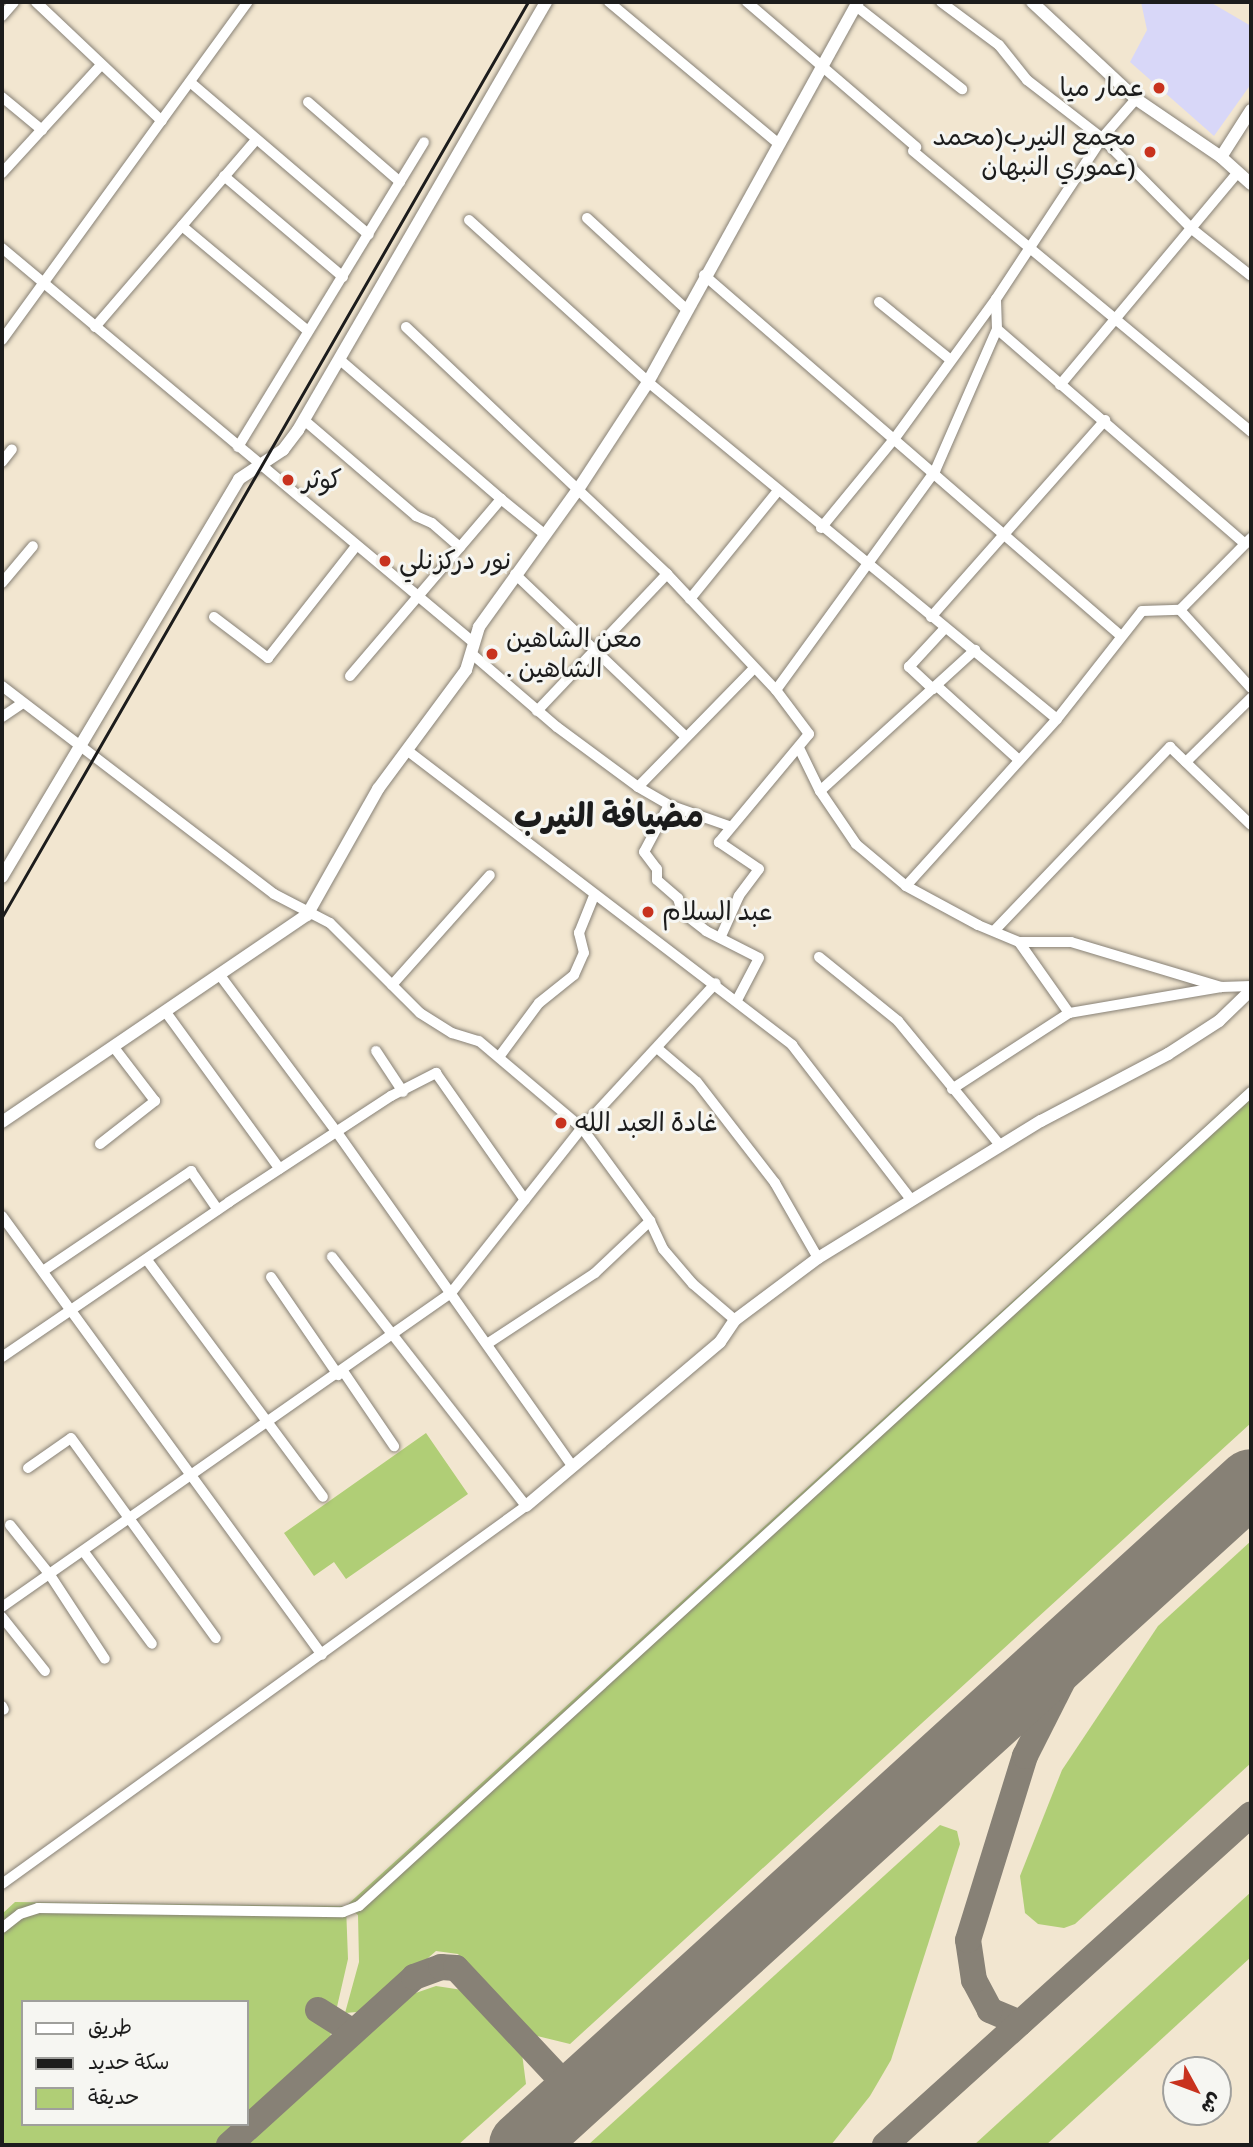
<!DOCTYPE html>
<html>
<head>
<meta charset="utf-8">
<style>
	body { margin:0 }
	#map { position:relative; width:1253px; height:2147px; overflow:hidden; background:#f2e6d0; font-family:Itim,"Playpen Sans Arabic",sans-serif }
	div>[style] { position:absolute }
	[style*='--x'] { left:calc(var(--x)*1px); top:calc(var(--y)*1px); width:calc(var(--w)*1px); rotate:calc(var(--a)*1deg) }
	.built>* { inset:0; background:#d8d7f8 }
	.green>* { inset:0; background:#b0ce76 }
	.taxiway>* { height:26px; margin:-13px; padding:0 13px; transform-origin:13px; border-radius:13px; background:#878176 }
	.runway>* { height:66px; margin:-33px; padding:0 33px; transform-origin:33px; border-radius:33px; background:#878176 }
	.roads { filter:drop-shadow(0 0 2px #878176) drop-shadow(0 0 2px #878176) }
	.street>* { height:10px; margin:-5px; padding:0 5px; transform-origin:5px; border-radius:5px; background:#fff }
	.secondary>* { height:12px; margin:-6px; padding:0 6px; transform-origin:6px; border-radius:6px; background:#fff }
	.rail>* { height:2.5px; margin:-1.25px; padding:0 1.25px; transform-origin:1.25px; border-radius:1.25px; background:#1c1c1c }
	.dots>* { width:19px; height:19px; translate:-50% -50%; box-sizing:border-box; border:4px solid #f6f6f2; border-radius:50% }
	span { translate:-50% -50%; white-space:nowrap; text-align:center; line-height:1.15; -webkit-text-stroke:6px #f6f6f2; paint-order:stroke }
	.poi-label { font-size:26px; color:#1c1c1c }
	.right { translate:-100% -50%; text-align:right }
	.left { translate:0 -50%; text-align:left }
	.district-label { font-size:33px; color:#1c1c1c; font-weight:700 }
	.frame { position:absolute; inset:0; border:4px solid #1c1c1c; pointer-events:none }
	.legend { position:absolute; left:21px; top:2000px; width:228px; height:126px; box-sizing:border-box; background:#f6f6f2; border:2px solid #9f9f9c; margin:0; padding:9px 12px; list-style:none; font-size:21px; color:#1c1c1c }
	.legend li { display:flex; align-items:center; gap:14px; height:35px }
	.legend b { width:35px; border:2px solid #9f9f9c }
	.north { position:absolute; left:1162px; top:2056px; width:70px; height:70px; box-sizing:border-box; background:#f6f6f2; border:2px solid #9f9f9c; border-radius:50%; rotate:131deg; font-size:19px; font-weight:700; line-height:28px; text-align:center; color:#1c1c1c }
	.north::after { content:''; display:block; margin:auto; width:24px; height:32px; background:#c8321e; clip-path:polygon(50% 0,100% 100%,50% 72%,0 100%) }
</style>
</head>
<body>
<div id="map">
	<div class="built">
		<i style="clip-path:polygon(1141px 2px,1210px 2px,1251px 26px,1251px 84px,1214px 136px,1130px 62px,1147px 30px)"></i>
	</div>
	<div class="green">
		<i style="clip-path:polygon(1251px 1085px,1251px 1423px,570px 2044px,529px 2034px,458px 1954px,436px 1951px,368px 2011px,345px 2013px,359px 1962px,358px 1915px,346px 1906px,348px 1959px,328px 2046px,247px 2120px,247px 2002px,23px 2002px,23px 2124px,242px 2124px,219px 2145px,2px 2145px,2px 1914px,15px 1902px,346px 1906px)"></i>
		<i style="clip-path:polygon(426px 1433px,468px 1494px,346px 1579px,334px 1562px,314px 1576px,284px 1533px)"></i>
		<i style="clip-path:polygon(1251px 1541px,1251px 1763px,1075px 1924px,1064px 1928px,1038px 1924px,1025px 1913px,1020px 1876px,1062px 1770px,1158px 1626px)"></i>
		<i style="clip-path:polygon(940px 1825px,957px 1831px,960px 1844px,891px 2060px,870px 2096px,831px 2145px,588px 2145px)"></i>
		<i style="clip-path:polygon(1251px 1892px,1251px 1957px,1046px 2145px,974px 2145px)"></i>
		<i style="clip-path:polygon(436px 1986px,469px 1991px,521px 2046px,526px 2084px,458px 2145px,243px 2145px,404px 1997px)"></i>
	</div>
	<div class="taxiway">
		<i style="--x:318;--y:2010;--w:41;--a:32.2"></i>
		<i style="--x:1020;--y:2023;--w:33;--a:-157"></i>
		<i style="--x:990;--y:2010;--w:34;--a:-118"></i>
		<i style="--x:974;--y:1980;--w:40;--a:-98.5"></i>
		<i style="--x:968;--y:1940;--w:193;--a:-72.8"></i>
		<i style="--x:1025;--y:1756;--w:93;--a:-63.2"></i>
		<i style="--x:1067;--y:1673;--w:72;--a:-57"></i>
		<i style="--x:229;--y:2145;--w:250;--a:-42.2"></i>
		<i style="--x:414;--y:1977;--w:29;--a:-20"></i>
		<i style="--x:441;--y:1967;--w:15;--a:4"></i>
		<i style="--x:456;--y:1968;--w:175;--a:46.8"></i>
		<i style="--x:885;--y:2145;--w:493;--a:-42.1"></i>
	</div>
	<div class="runway">
		<i style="--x:522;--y:2145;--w:985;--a:-42.29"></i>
	</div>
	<div class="roads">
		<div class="street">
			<i style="--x:36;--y:2;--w:173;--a:43.4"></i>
			<i style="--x:609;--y:2;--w:222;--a:39.9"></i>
			<i style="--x:747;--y:2;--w:223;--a:40.6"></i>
			<i style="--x:941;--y:2;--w:72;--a:36.6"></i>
			<i style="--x:999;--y:45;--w:45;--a:51.3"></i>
			<i style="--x:1027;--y:80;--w:95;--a:37.7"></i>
			<i style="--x:1102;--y:138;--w:128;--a:45.3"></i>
			<i style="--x:1192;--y:229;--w:75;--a:38.5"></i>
			<i style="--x:856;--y:6;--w:135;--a:38.1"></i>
			<i style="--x:2;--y:16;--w:18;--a:-49"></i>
			<i style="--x:190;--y:82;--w:235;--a:40.5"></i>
			<i style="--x:2;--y:97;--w:52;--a:39.5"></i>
			<i style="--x:308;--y:102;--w:122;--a:41"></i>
			<i style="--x:913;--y:151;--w:440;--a:39.7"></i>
			<i style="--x:2;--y:173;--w:145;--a:-47.5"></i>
			<i style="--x:224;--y:176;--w:156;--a:40.3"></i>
			<i style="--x:587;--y:218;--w:134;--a:42.6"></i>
			<i style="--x:469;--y:220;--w:241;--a:42.1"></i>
			<i style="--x:648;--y:382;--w:530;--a:39.49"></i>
			<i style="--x:182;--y:226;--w:164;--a:39.8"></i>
			<i style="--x:2;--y:248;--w:615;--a:39.92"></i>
			<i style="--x:704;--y:275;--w:552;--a:40.88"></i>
			<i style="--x:879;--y:302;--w:92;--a:38.9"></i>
			<i style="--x:95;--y:327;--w:245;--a:-49.3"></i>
			<i style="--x:406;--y:327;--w:359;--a:43.4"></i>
			<i style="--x:667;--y:574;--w:159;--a:46.8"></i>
			<i style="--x:776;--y:690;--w:55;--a:53.1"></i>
			<i style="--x:809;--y:734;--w:141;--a:129.8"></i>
			<i style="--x:719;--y:842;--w:48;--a:34"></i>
			<i style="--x:759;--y:869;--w:34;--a:127"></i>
			<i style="--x:739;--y:896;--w:44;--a:114.2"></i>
			<i style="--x:997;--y:329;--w:328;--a:40.9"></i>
			<i style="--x:2;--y:340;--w:418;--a:-54"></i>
			<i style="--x:339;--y:359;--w:214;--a:40.8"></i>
			<i style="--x:1060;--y:385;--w:278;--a:-50.1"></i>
			<i style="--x:304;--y:420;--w:148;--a:40.6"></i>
			<i style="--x:416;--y:516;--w:17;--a:24"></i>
			<i style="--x:432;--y:523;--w:37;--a:41"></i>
			<i style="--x:238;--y:447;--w:357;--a:-58.6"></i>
			<i style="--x:2;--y:462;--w:16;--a:-52"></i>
			<i style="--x:821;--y:528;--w:117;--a:-50.6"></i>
			<i style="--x:895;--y:438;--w:172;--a:-54"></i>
			<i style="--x:996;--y:299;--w:193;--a:-56.6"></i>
			<i style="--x:1102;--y:138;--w:52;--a:-48.9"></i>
			<i style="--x:515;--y:574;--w:235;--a:43.6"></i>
			<i style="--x:2;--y:583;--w:48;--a:-50"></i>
			<i style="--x:690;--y:599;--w:138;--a:-50.9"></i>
			<i style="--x:1180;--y:610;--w:105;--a:47.7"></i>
			<i style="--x:214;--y:617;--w:68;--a:37.2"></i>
			<i style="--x:268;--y:658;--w:142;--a:-51.8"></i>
			<i style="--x:931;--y:617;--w:263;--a:-48.5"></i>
			<i style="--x:472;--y:654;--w:112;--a:40.7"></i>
			<i style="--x:557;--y:727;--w:101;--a:36.5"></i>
			<i style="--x:638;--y:787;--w:36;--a:30"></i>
			<i style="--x:669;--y:805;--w:64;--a:19.3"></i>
			<i style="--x:350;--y:676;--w:233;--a:-49.5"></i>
			<i style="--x:501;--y:499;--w:55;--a:39.1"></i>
			<i style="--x:2;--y:686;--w:342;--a:37.4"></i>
			<i style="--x:274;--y:894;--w:63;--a:27.4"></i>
			<i style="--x:330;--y:923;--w:127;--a:45"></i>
			<i style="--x:420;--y:1013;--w:38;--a:32"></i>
			<i style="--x:452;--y:1033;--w:28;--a:17"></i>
			<i style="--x:479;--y:1041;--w:135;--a:40.2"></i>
			<i style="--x:582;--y:1128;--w:115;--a:53.8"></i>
			<i style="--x:650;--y:1221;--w:31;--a:65"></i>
			<i style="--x:663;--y:1249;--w:46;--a:49.4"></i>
			<i style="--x:693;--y:1284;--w:55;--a:40.6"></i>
			<i style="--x:937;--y:686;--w:110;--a:42.1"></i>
			<i style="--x:933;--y:689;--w:33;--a:-137"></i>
			<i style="--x:909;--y:667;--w:53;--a:-47.3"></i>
			<i style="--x:776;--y:690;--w:271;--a:-54"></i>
			<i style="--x:935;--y:471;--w:155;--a:-66.4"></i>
			<i style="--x:997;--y:329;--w:30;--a:-92"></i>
			<i style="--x:537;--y:711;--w:189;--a:-46.5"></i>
			<i style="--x:2;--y:717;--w:25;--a:-34"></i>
			<i style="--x:799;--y:748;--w:48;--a:64"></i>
			<i style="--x:820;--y:791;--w:64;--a:55.8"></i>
			<i style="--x:856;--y:844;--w:65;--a:40"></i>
			<i style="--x:906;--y:886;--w:82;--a:28.4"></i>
			<i style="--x:978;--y:925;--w:44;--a:22.5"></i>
			<i style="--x:1019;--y:942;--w:52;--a:0"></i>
			<i style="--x:1071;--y:942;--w:157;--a:16.7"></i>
			<i style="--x:1221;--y:987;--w:30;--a:-2"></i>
			<i style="--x:408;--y:751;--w:484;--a:37.4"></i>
			<i style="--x:792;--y:1045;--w:193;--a:52.4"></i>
			<i style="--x:1186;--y:762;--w:91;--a:-44.6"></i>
			<i style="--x:638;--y:787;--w:165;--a:-45.7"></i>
			<i style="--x:820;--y:791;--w:210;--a:-42.3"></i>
			<i style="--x:669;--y:805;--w:53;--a:118"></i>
			<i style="--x:644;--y:852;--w:21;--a:53"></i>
			<i style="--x:657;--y:869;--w:11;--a:90"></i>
			<i style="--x:657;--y:880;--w:28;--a:41"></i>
			<i style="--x:678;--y:898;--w:15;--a:74"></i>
			<i style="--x:682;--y:912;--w:31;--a:38"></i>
			<i style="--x:706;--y:931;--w:59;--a:27"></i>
			<i style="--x:759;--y:958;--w:47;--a:117.6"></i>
			<i style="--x:906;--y:886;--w:225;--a:-47.9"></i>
			<i style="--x:1057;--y:719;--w:137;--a:-51.8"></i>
			<i style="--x:1142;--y:611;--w:38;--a:-2"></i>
			<i style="--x:1180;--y:610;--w:101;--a:-45.4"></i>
			<i style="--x:994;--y:931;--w:255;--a:-46.3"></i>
			<i style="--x:1170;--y:747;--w:112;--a:43.9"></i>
			<i style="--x:1019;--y:942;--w:87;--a:54.8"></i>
			<i style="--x:819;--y:957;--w:102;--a:39"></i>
			<i style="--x:898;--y:1021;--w:161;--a:50.6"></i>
			<i style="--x:219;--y:974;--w:196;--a:53.3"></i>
			<i style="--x:336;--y:1131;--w:410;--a:54.8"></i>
			<i style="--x:392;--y:985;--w:147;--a:-48.3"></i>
			<i style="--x:165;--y:1011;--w:195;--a:54"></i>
			<i style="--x:657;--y:1048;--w:52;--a:40.4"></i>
			<i style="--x:697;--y:1082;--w:128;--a:52.3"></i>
			<i style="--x:775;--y:1183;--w:86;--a:60.2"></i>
			<i style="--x:376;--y:1051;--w:49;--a:56.6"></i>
			<i style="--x:499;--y:1057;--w:67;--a:-53.5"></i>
			<i style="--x:539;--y:1003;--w:45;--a:-38.7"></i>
			<i style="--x:574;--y:975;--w:24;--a:-66"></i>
			<i style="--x:584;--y:953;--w:21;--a:-104"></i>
			<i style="--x:579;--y:933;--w:40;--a:-68"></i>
			<i style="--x:952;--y:1089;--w:140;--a:-33"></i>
			<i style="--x:1069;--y:1013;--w:154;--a:-9.7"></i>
			<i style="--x:100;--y:1144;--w:70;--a:-38"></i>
			<i style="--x:155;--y:1101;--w:69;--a:-127.4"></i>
			<i style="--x:2;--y:1216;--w:543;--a:53.91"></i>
			<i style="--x:147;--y:1260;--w:295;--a:53.4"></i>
			<i style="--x:43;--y:1271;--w:179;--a:-34"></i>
			<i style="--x:191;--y:1171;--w:47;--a:55.3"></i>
			<i style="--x:271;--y:1277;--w:119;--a:55.6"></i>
			<i style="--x:487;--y:1344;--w:129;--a:-33.3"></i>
			<i style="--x:595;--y:1273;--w:76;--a:-43.4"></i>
			<i style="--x:2;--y:1357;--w:275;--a:-34.3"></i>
			<i style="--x:229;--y:1202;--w:194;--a:-33.2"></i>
			<i style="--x:391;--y:1096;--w:51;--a:-27.1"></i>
			<i style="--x:436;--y:1073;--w:155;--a:55"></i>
			<i style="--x:343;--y:1371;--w:91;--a:55.8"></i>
			<i style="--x:28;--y:1468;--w:52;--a:-34.9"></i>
			<i style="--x:71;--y:1438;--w:247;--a:54.1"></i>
			<i style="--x:10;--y:1525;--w:64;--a:51.3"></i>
			<i style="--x:50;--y:1575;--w:100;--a:56.8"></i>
			<i style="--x:84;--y:1552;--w:114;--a:53.5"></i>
			<i style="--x:2;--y:1607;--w:548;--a:-34.97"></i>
			<i style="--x:451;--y:1293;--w:211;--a:-51.6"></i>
			<i style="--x:582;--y:1128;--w:197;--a:-47.3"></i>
			<i style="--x:2;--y:1617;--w:69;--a:51.5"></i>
			<i style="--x:2;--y:1706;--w:4;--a:63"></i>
			<i style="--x:2;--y:1884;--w:646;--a:-35.81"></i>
			<i style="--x:526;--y:1506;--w:316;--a:-127.9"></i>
			<i style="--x:2;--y:1928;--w:23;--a:-38"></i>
			<i style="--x:20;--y:1914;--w:19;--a:-18"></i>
			<i style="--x:38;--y:1908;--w:305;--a:0.8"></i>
			<i style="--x:343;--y:1912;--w:17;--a:-21"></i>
			<i style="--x:359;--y:1906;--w:1208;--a:-42.38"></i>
		</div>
		<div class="secondary">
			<i style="--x:1032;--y:2;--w:142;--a:43"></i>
			<i style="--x:1136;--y:99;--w:103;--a:34.3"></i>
			<i style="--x:1221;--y:157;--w:40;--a:42"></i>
			<i style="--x:1221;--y:157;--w:56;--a:-57.4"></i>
			<i style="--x:2;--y:877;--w:463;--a:-59.2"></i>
			<i style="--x:239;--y:479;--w:53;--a:-33.4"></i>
			<i style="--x:283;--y:450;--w:25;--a:-53"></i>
			<i style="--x:298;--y:430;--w:495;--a:-59.9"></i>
			<i style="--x:2;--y:1122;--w:369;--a:-34.2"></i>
			<i style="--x:307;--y:915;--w:145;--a:-60.6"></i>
			<i style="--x:378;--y:789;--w:148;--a:-53.5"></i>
			<i style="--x:466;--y:670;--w:45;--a:-73.2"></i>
			<i style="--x:479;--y:627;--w:171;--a:-54.3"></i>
			<i style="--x:579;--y:488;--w:126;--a:-56.9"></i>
			<i style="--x:648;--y:382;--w:434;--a:-61.1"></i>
			<i style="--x:526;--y:1506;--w:254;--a:-40.2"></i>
			<i style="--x:720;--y:1342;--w:27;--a:-56"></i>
			<i style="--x:735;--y:1320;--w:104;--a:-36.8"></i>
			<i style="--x:818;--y:1258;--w:262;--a:-31.6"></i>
			<i style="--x:1041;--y:1121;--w:144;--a:-27.8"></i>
			<i style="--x:1168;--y:1054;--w:61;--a:-32.9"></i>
			<i style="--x:1219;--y:1021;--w:45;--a:-44.1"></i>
		</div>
	</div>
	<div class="rail">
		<i style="--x:2;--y:917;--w:1055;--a:-60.11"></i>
	</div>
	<div class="dots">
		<i style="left:1159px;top:88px;background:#c8321e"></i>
		<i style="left:1150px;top:152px;background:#c8321e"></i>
		<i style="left:288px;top:480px;background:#c8321e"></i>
		<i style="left:385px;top:561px;background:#c8321e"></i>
		<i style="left:492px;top:654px;background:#c8321e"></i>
		<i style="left:648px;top:912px;background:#c8321e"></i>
		<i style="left:561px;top:1123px;background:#c8321e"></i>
	</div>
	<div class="poi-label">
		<span class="right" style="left:1145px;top:88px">عمار ميا</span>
		<span class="right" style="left:1136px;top:152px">مجمع النيرب(محمد<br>عموري النبهان)</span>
		<span class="left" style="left:302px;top:480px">كوثر</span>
		<span class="left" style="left:399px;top:561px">نور دركزنلي</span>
		<span class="left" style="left:506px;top:654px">معن الشاهين<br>. الشاهين</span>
		<span class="left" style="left:662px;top:912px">عبد السلام</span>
		<span class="left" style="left:575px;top:1123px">غادة العبد الله</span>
	</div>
	<div class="district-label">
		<span style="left:609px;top:816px">مضيافة النيرب</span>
	</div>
	<div class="frame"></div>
	<ul class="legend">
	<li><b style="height:9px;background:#fff"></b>طريق</li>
	<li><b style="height:9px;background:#1c1c1c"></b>سكة حديد</li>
	<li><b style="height:19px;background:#b0ce76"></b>حديقة</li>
	</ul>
	<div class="north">ش</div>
</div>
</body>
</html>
